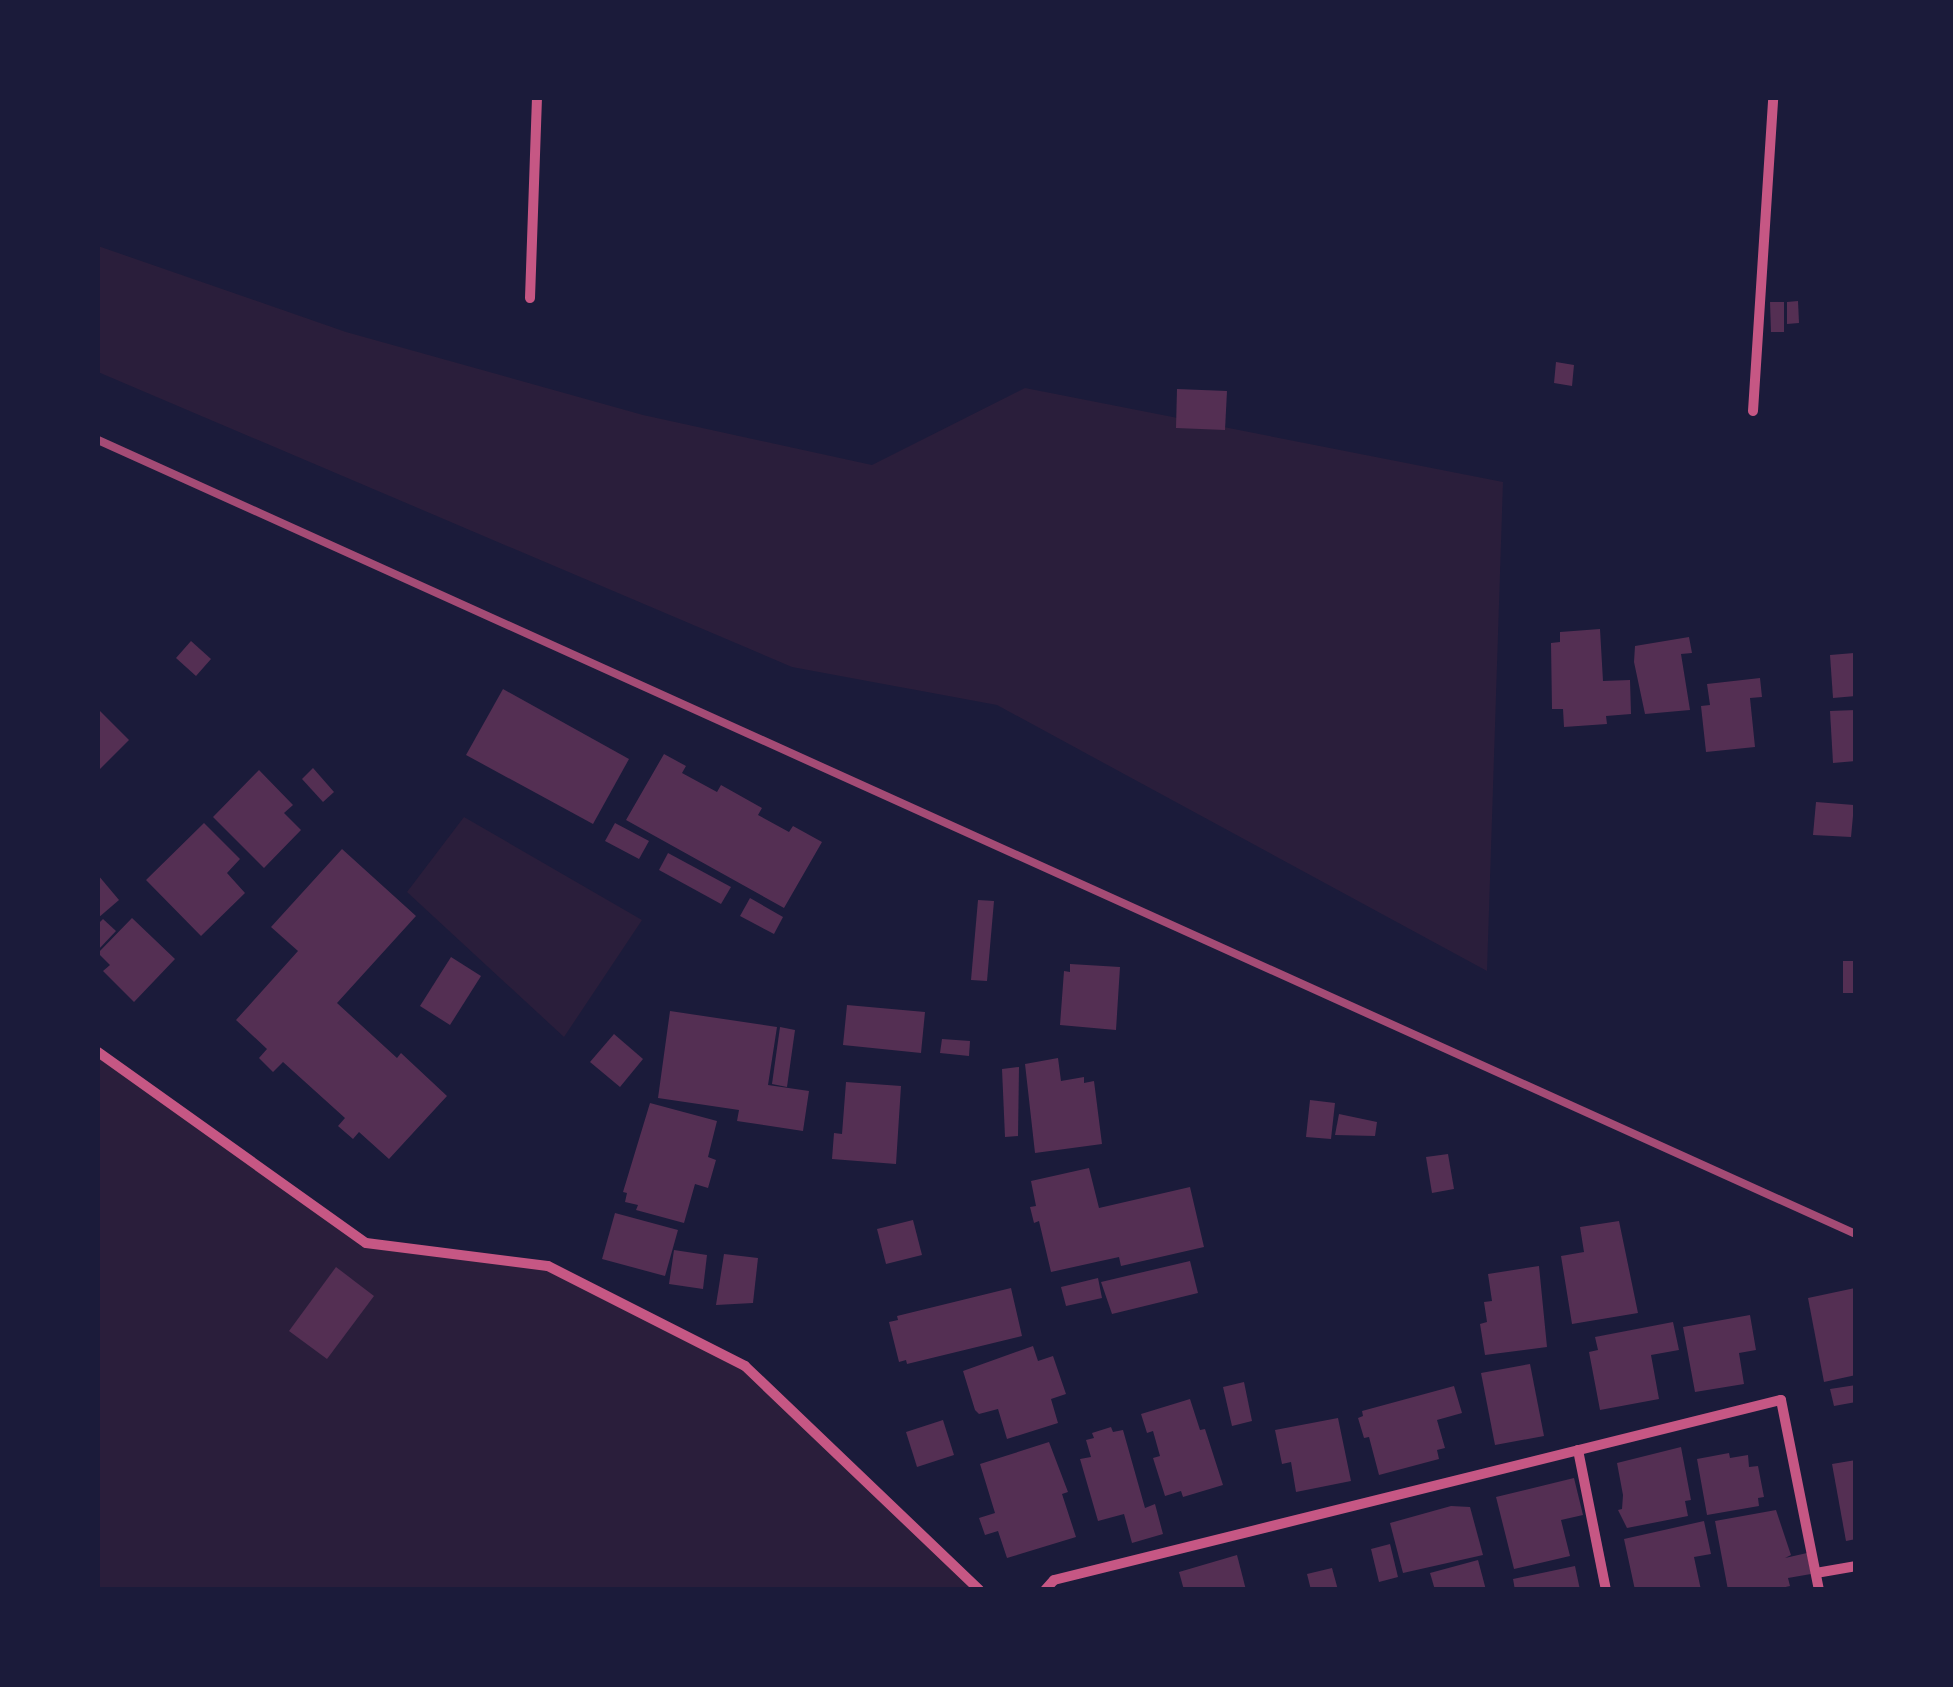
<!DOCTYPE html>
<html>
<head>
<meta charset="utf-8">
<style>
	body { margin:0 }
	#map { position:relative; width:1953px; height:1687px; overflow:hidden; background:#1b1b3a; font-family:"Space Grotesk",sans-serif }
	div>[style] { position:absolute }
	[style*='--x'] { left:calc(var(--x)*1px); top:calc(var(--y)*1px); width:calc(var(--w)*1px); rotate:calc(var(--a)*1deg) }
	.green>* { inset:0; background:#2a1e3b }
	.building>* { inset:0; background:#542f53 }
	.minor>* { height:10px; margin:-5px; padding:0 5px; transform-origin:5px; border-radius:5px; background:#c65784 }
	.rail>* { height:8px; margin:-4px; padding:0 4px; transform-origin:4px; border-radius:4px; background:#a44b75 }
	span { translate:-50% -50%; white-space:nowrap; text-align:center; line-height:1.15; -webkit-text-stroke:9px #1b1b3a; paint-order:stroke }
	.frame { position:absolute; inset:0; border:100px solid #1b1b3a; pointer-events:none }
</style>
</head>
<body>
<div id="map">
	<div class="green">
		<i style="clip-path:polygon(98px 246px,346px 332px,643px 415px,872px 465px,1025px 388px,1503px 482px,1487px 971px,997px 705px,792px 667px,98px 372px)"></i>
		<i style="clip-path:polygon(464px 817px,642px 920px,564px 1037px,407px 892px)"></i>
		<i style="clip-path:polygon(98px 1052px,366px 1243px,548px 1266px,745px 1366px,979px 1589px,98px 1589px)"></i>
	</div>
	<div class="building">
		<i style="clip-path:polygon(1798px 301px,1799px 323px,1787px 324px,1787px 302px)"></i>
		<i style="clip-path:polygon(1770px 302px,1784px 302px,1784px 332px,1771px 332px)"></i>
		<i style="clip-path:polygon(1556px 362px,1574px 365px,1572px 386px,1554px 383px)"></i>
		<i style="clip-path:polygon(1177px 389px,1227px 391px,1225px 430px,1176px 428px)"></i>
		<i style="clip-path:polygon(1600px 629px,1603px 681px,1630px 680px,1631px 714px,1606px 716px,1607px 724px,1564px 727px,1563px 709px,1552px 709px,1551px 643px,1560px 642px,1560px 632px)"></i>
		<i style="clip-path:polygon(1689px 637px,1692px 653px,1681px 654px,1690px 710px,1645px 714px,1634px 662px,1635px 646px)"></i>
		<i style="clip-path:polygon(191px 641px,211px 659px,196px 676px,176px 658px)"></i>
		<i style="clip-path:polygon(1854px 653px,1856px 696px,1833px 698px,1830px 655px)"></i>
		<i style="clip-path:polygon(1760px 678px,1762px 697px,1750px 698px,1755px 747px,1706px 752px,1701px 706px,1710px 705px,1707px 684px)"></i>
		<i style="clip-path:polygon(503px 689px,629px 759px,593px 824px,466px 755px)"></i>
		<i style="clip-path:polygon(98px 709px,129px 740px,98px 771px)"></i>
		<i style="clip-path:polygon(1856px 710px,1856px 761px,1833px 763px,1830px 711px)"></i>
		<i style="clip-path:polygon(664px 754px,686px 766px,682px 773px,717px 792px,721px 785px,762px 808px,758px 815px,789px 832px,793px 826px,822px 842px,784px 908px,626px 820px)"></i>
		<i style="clip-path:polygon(313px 768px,334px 792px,323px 802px,302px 779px)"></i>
		<i style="clip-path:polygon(259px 770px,293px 805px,284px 813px,301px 830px,264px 868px,213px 817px)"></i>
		<i style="clip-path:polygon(1816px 802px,1854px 805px,1851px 837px,1813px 835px)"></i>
		<i style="clip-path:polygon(204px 823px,240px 859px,227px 873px,245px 893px,201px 936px,146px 880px)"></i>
		<i style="clip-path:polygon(615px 823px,649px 841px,639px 859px,605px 841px)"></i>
		<i style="clip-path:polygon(342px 849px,416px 916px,337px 1003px,397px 1058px,401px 1053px,447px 1096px,389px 1159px,359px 1132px,353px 1139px,338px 1126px,345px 1118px,283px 1062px,273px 1072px,259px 1058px,267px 1049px,236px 1020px,298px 951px,271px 927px)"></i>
		<i style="clip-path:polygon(668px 853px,731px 887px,721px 904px,659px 870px)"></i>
		<i style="clip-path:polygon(98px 875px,119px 900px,98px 918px)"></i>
		<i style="clip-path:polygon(750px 898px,783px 917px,774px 934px,740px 916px)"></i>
		<i style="clip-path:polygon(978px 900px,994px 901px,987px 981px,971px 980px)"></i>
		<i style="clip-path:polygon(132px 918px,175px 959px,134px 1002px,103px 971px,110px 965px,98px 953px)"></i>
		<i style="clip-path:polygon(103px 919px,116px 931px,98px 950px,98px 924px)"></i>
		<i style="clip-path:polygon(451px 957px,481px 976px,450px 1025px,420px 1006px)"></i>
		<i style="clip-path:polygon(1843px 961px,1856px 961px,1856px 993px,1843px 993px)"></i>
		<i style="clip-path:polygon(1070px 964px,1120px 967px,1116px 1030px,1060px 1025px,1064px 971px,1070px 972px)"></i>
		<i style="clip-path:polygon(847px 1005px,925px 1012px,921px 1053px,843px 1045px)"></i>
		<i style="clip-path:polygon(670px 1011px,777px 1027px,768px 1085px,809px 1091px,803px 1131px,737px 1121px,739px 1110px,658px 1098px)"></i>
		<i style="clip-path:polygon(780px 1027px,795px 1030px,787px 1087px,772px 1084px)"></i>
		<i style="clip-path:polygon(614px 1034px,643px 1059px,620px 1087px,590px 1062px)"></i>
		<i style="clip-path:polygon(942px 1039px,970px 1041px,969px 1056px,940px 1053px)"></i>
		<i style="clip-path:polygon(1058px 1058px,1061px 1081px,1084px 1077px,1084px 1083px,1094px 1081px,1102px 1144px,1035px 1153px,1025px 1064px)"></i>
		<i style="clip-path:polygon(1019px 1067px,1018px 1136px,1005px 1137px,1002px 1069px)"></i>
		<i style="clip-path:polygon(846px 1082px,901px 1086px,896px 1164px,832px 1159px,834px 1133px,842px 1134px)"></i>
		<i style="clip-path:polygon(1310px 1100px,1335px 1103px,1331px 1139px,1306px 1137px)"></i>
		<i style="clip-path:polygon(650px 1103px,717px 1121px,708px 1157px,716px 1160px,708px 1188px,695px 1184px,684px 1223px,636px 1210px,638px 1205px,625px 1202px,627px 1193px,623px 1192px)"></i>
		<i style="clip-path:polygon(1339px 1114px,1377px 1122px,1375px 1136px,1335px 1135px)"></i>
		<i style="clip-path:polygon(1448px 1154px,1454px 1189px,1432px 1193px,1426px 1157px)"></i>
		<i style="clip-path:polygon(1089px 1168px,1099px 1208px,1190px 1187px,1204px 1247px,1121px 1266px,1119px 1257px,1051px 1272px,1039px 1221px,1034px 1223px,1030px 1207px,1036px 1206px,1031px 1181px)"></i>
		<i style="clip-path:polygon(615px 1213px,678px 1230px,665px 1276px,602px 1259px)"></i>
		<i style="clip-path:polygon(913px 1220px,922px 1255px,886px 1264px,877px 1229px)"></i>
		<i style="clip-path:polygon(1619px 1221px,1638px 1313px,1572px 1324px,1561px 1256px,1584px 1252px,1580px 1227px)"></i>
		<i style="clip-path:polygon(674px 1250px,707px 1255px,703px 1289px,669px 1284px)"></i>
		<i style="clip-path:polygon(724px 1254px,758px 1258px,753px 1303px,716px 1305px)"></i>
		<i style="clip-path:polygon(1190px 1261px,1198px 1293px,1112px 1314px,1101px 1282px)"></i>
		<i style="clip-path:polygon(1539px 1266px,1547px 1347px,1485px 1355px,1480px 1324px,1487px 1322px,1484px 1302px,1492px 1301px,1488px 1274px)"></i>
		<i style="clip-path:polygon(336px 1267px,374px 1296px,327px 1359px,289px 1331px)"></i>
		<i style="clip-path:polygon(1098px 1278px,1102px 1298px,1066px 1306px,1061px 1287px)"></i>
		<i style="clip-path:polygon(1011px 1288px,1022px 1336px,907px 1364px,906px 1360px,899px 1362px,889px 1322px,898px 1320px,897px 1316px)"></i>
		<i style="clip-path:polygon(1855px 1288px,1856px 1375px,1824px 1382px,1808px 1298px)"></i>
		<i style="clip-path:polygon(1750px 1315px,1756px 1350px,1739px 1353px,1744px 1384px,1695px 1392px,1683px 1327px)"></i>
		<i style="clip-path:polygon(1673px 1322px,1679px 1350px,1651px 1355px,1659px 1399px,1600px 1410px,1589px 1352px,1598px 1350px,1595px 1337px)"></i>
		<i style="clip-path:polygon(1033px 1346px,1038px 1361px,1053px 1356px,1066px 1394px,1051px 1399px,1058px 1423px,1007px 1439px,998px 1409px,979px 1414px,975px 1410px,963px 1371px)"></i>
		<i style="clip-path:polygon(1530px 1364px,1544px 1436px,1495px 1445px,1481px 1373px)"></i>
		<i style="clip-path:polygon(1244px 1382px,1252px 1421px,1232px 1426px,1223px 1387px)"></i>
		<i style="clip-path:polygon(1856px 1385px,1856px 1402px,1834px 1406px,1830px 1389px)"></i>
		<i style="clip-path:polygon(1454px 1386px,1462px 1413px,1437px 1420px,1445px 1448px,1437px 1450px,1439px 1459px,1379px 1475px,1369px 1437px,1364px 1438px,1358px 1418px,1363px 1416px,1362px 1411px)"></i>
		<i style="clip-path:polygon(1190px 1399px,1200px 1430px,1205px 1429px,1223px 1485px,1183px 1497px,1181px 1491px,1165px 1496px,1153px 1458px,1160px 1456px,1153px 1431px,1147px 1433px,1141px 1414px)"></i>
		<i style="clip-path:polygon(1338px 1418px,1351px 1481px,1296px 1492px,1291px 1462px,1282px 1464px,1275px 1430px)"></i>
		<i style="clip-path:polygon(943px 1420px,954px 1455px,917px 1467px,906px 1432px)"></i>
		<i style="clip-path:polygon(1111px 1427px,1113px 1432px,1123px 1430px,1145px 1508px,1155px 1504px,1163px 1534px,1132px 1543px,1124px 1514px,1098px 1521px,1080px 1459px,1091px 1457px,1086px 1440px,1094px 1438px,1092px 1433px)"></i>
		<i style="clip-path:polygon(1049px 1442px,1068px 1492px,1062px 1494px,1076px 1537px,1007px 1558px,998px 1531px,985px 1535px,979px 1518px,995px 1513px,980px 1464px)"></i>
		<i style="clip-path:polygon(1681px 1447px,1691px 1500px,1685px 1501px,1688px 1516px,1627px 1528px,1618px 1510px,1622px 1509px,1623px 1495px,1617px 1463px)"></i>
		<i style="clip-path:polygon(1729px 1453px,1730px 1458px,1748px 1455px,1749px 1467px,1758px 1466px,1764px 1497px,1758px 1498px,1759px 1506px,1707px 1515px,1697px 1459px)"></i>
		<i style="clip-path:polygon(1856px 1460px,1856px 1539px,1846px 1541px,1832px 1464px)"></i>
		<i style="clip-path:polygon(1574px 1478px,1583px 1515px,1561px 1520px,1570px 1556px,1514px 1569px,1496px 1497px)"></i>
		<i style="clip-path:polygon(1451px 1506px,1470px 1507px,1483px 1555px,1403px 1573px,1390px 1523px)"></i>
		<i style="clip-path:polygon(1776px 1510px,1791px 1555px,1785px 1558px,1807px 1553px,1811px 1574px,1788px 1578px,1790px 1586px,1772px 1590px,1728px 1590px,1715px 1521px)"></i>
		<i style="clip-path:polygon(1704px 1521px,1711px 1554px,1694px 1557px,1701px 1590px,1635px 1590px,1624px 1539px)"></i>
		<i style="clip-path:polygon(1390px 1544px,1398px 1577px,1379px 1582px,1371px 1549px)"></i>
		<i style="clip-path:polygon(1237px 1555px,1246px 1590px,1184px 1590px,1179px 1572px)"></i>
		<i style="clip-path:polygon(1478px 1560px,1486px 1590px,1435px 1590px,1430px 1573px)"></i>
		<i style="clip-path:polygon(1575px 1566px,1580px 1590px,1515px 1590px,1513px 1579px)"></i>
		<i style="clip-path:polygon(1332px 1568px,1338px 1590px,1311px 1590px,1307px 1574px)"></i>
	</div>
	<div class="minor">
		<i style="--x:530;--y:298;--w:200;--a:-88"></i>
		<i style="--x:1753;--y:411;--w:314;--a:-86.3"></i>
		<i style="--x:98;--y:1052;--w:329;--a:35.5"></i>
		<i style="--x:366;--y:1243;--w:183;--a:7.2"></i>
		<i style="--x:548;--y:1266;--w:221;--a:26.9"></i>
		<i style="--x:745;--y:1366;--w:324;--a:43.7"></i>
		<i style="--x:1578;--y:1450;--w:143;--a:78.7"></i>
		<i style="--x:1816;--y:1573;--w:41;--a:-9.9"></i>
		<i style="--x:1045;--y:1590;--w:13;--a:-48"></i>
		<i style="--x:1054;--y:1580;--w:749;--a:-13.91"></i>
		<i style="--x:1781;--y:1400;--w:194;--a:78.7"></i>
	</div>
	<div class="rail">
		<i style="--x:98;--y:440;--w:1929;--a:24.31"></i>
	</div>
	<div class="frame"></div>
</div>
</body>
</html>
